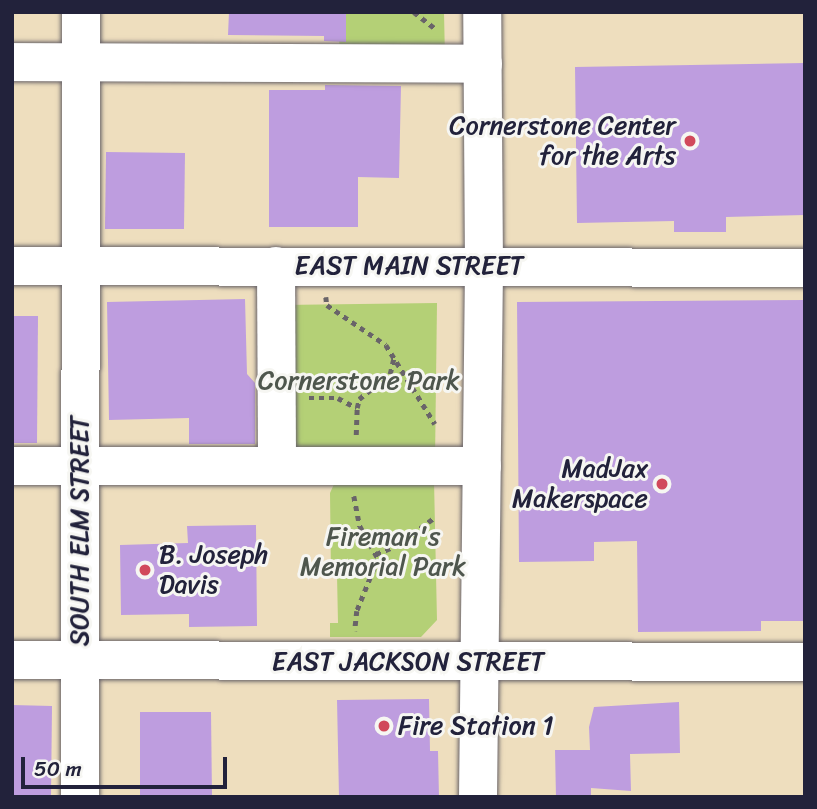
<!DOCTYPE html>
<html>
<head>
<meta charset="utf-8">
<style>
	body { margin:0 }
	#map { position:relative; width:817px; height:809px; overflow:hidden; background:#eedebe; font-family:Sriracha,sans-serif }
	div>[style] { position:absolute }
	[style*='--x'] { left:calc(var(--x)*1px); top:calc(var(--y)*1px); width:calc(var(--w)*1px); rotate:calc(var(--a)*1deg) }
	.green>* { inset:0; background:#b4d076 }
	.building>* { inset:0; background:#be9ddf }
	.path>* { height:4.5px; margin-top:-2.25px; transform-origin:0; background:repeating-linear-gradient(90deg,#696469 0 5px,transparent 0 10px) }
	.roads { filter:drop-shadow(0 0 2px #696469) drop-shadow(0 0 2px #696469) }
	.minor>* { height:38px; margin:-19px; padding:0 19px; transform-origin:19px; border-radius:19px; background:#fff }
	.major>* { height:38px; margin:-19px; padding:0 19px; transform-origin:19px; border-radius:19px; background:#fff }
	.dots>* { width:19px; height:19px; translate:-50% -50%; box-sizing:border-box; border:4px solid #f6f6f2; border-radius:50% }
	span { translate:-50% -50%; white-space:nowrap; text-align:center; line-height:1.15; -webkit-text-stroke:6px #f6f6f2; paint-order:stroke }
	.poi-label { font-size:26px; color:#22223b }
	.right { translate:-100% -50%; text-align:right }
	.left { translate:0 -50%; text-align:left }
	.street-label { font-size:26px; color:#22223b }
	.park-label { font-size:26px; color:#4e564d }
	.frame { position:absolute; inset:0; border:14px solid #22223b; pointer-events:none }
	.scale { position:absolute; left:21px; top:757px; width:206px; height:32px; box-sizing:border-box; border:4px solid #22223b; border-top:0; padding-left:9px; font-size:21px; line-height:24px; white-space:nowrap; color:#22223b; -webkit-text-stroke:5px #f6f6f2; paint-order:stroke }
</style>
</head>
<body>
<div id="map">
	<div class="green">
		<i style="clip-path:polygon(346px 12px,444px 12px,445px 59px,340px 59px,339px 37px,346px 37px)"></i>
		<i style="clip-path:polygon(437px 303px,435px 459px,285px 459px,282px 305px)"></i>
		<i style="clip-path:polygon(434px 480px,437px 620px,421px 637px,330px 637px,330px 623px,338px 623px,337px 575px,331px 575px,330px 493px,335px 482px)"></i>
	</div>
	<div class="building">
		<i style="clip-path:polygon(229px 12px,346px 12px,346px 42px,324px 41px,324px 36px,228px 35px)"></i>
		<i style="clip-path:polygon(805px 63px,805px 215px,726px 217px,726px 232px,674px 232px,674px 221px,577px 223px,575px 67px)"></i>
		<i style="clip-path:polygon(325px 85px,401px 86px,399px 178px,358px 177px,358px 227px,269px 227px,269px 90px,325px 90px)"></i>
		<i style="clip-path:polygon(106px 152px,185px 153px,184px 229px,105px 229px)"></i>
		<i style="clip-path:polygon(245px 299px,247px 374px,255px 383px,255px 444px,189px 444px,189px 418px,109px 420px,107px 302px)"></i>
		<i style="clip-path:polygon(805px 300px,805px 621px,761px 621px,761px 631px,638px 632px,637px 541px,594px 542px,594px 561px,519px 562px,517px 302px)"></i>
		<i style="clip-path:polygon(12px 316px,38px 316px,37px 443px,12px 443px)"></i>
		<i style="clip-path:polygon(256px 525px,257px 626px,189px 627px,189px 614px,121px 615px,120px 545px,188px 543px,187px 526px)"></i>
		<i style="clip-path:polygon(429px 699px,430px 751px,438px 751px,439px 797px,339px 797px,337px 700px)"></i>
		<i style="clip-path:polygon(679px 702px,680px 753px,630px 754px,631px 791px,591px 788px,591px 797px,556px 797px,555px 750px,590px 750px,589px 727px,594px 707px)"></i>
		<i style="clip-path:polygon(12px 705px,52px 706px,51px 797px,12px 797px)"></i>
		<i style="clip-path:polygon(140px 712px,211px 712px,212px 797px,140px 797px)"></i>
	</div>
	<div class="path">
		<i style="--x:414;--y:12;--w:29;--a:38"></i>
		<i style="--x:326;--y:297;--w:8;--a:83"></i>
		<i style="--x:327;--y:305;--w:71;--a:34.1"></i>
		<i style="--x:386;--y:345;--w:93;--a:58.2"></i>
		<i style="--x:309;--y:398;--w:29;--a:0"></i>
		<i style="--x:338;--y:398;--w:21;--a:28"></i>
		<i style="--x:357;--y:408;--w:9;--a:-77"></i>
		<i style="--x:359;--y:399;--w:40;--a:-39"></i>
		<i style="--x:390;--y:374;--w:17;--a:-77"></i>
		<i style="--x:356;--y:435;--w:27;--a:-88"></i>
		<i style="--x:354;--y:496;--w:31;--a:79"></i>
		<i style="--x:360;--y:526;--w:38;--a:61"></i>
		<i style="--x:378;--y:559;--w:56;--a:112"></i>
		<i style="--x:357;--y:611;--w:20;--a:96"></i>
		<i style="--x:376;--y:554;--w:22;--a:-22"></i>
		<i style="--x:396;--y:546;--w:49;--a:-36.6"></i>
	</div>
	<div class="roads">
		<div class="minor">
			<i style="--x:12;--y:62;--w:471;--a:0.2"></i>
			<i style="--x:276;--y:266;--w:200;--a:89.7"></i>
			<i style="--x:12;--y:466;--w:470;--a:0"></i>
			<i style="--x:80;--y:797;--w:785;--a:-89.93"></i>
		</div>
		<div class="major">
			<i style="--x:12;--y:266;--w:793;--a:0.14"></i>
			<i style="--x:12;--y:660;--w:793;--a:0.14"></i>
			<i style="--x:478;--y:797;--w:530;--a:-89.35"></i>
			<i style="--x:484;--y:267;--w:255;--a:-90.4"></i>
		</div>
	</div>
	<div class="dots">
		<i style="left:690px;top:141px;background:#d1495b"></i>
		<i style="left:662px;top:484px;background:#d1495b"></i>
		<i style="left:145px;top:570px;background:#d1495b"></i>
		<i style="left:384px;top:726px;background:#d1495b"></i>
	</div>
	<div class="poi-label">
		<span class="right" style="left:676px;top:141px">Cornerstone Center<br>for the Arts</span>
		<span class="right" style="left:648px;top:484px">MadJax<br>Makerspace</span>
		<span class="left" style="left:159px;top:570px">B. Joseph<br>Davis</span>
		<span class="left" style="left:398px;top:726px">Fire Station 1</span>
	</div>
	<div class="street-label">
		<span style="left:409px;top:266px">EAST MAIN STREET</span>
		<span style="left:80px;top:531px;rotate:-90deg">SOUTH ELM STREET</span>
		<span style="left:408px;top:662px">EAST JACKSON STREET</span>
	</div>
	<div class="park-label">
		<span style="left:359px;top:381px">Cornerstone Park</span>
		<span style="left:383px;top:552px">Fireman's<br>Memorial Park</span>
	</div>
	<div class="frame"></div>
	<div class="scale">50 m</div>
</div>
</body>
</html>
